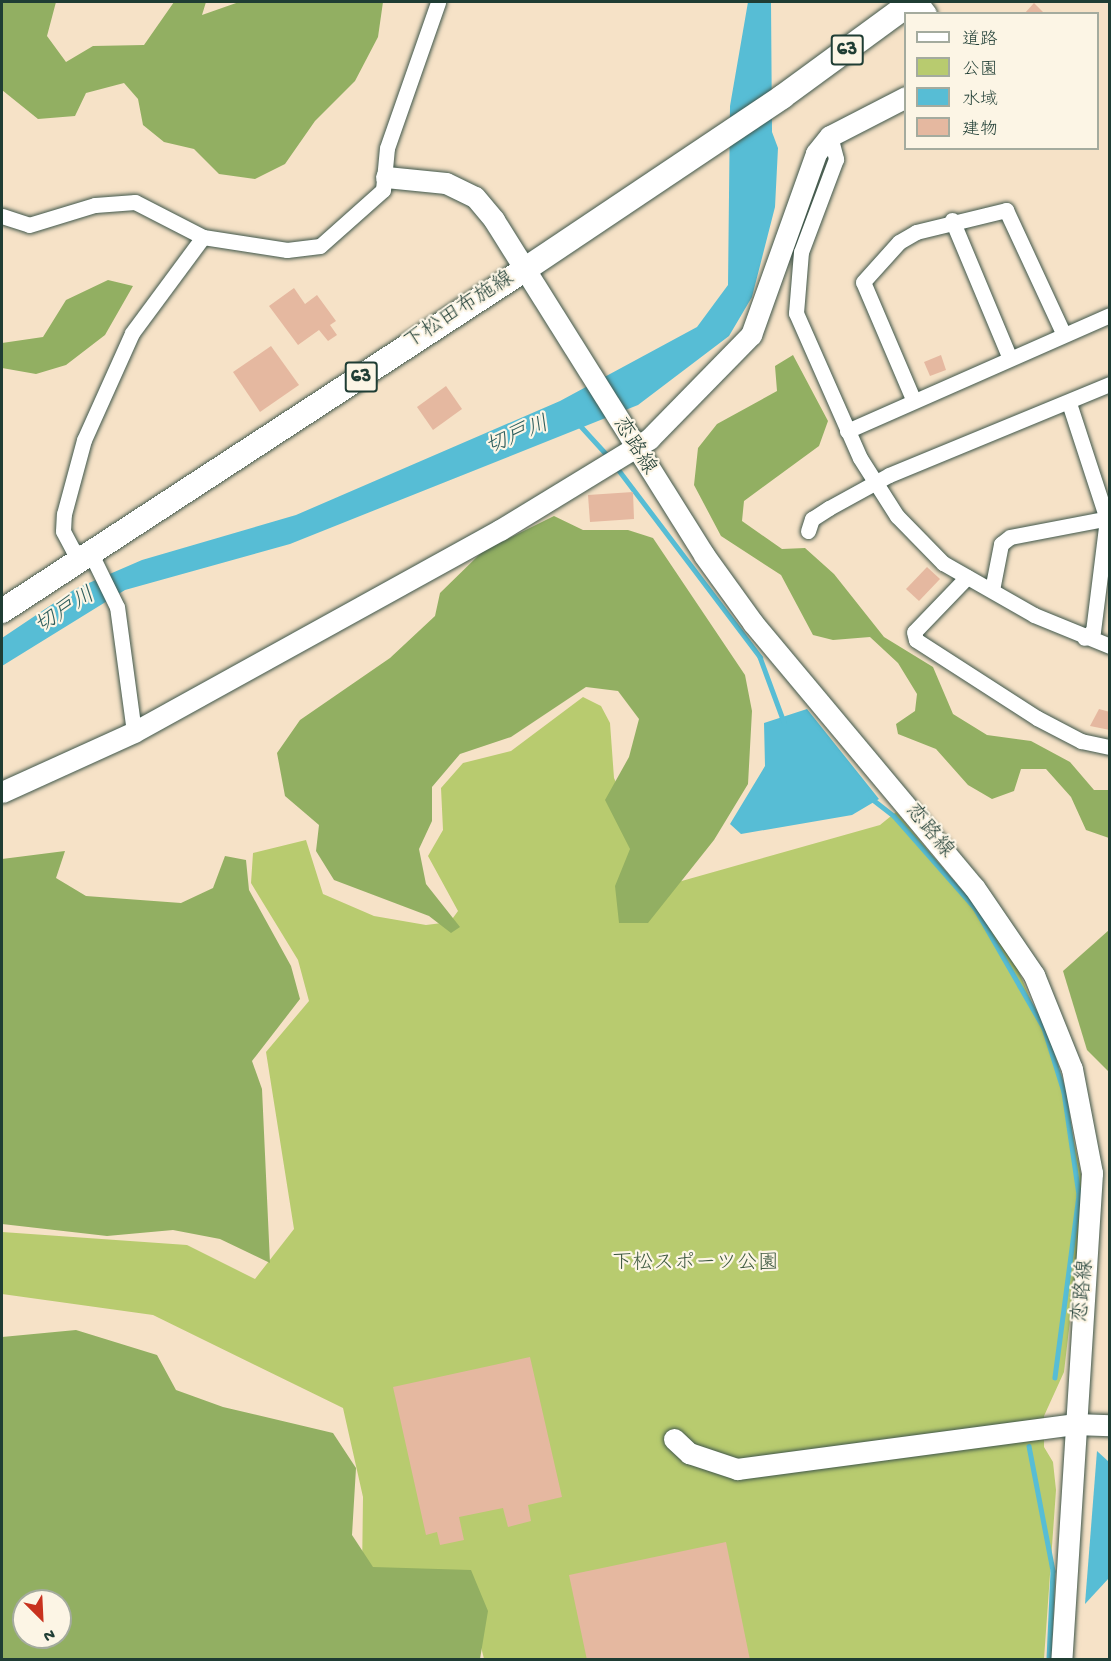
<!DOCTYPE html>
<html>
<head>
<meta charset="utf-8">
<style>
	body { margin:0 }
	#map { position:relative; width:1111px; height:1661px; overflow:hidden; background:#f6e2c7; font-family:"Gochi Hand","Klee One",sans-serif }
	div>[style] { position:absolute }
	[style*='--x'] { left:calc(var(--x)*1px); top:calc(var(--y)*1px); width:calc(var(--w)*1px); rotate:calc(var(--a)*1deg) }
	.green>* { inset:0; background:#b8cb6f }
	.forest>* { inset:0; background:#92af62 }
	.water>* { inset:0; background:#57bdd5 }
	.stream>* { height:4.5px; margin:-2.25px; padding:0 2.25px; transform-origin:2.25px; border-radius:2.25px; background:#57bdd5 }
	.building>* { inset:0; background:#e5b8a0 }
	.roads { filter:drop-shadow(0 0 2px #3f564a) drop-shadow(0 0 2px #3f564a) }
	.street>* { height:15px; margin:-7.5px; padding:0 7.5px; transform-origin:7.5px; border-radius:7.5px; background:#fff }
	.secondary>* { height:21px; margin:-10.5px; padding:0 10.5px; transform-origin:10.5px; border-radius:10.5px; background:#fff }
	.primary>* { height:24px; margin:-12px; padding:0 12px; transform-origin:12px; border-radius:12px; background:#fff }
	span { translate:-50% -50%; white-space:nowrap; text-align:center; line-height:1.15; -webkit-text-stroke:4.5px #fcf5e5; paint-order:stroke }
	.shield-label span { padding:2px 4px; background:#fcf5e5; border:2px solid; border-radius:4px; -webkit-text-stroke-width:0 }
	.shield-label { font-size:20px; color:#1f3d34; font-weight:700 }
	.street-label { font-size:21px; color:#1f3d34 }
	.park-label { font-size:21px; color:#3e5940 }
	.water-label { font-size:22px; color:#2d5d5c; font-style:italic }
	.frame { position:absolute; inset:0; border:3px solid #1f3d34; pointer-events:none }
	.legend { position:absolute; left:904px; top:12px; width:195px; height:138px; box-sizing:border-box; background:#fcf5e5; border:2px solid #a4ab9e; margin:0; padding:8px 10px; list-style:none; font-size:18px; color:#1f3d34 }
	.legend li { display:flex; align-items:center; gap:12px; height:30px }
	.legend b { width:30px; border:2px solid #a4ab9e }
	.north { position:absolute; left:12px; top:1589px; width:60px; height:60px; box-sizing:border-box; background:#fcf5e5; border:2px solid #a4ab9e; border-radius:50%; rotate:156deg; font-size:16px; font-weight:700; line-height:24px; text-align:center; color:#1f3d34 }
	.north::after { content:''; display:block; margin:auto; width:21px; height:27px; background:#c8321e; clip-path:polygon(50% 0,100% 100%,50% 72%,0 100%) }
</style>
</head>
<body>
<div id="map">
	<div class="green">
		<i style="clip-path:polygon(583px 697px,601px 706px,610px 723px,614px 778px,664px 886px,880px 825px,896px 812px,982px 915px,1016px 965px,1058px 1064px,1081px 1175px,1081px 1227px,1064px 1372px,1044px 1416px,1044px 1447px,1053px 1462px,1056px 1490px,1044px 1659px,484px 1659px,465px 1581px,362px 1574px,363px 1497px,343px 1408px,153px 1315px,2px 1294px,2px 1232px,187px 1245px,255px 1279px,294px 1229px,266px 1052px,309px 1001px,298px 960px,251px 883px,253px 853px,306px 840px,323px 894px,374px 916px,426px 925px,450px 922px,458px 911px,428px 856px,443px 830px,441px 788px,463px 763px,511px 751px)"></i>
	</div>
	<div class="forest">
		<i style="clip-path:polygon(2px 2px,56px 2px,47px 36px,66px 62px,93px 46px,144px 45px,174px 2px,206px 2px,202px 15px,239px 2px,383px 2px,378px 37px,355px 81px,315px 121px,285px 164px,255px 179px,219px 174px,194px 149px,164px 142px,143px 125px,138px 99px,124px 83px,86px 93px,75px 116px,38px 119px,2px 90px)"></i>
		<i style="clip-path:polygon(108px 280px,133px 286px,105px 335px,66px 365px,36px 374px,2px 368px,2px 343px,43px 337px,66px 300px)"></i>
		<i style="clip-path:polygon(793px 355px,828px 421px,819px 446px,744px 501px,742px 521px,782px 549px,805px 548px,834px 574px,884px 637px,933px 667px,953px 714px,987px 735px,1031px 741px,1070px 762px,1094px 790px,1109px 790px,1109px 838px,1086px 830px,1071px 797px,1046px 769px,1021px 769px,1014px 791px,992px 799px,968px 785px,936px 749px,898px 734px,896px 724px,915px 711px,917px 694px,898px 663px,870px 637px,833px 640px,813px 635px,781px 575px,721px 536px,694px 485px,698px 448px,717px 424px,777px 391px,775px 366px)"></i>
		<i style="clip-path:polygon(554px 516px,583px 530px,628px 530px,653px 538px,745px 675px,752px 711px,748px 784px,714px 840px,648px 923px,619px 923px,615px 886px,630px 849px,605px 800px,629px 757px,639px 719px,618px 691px,586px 687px,511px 737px,460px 754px,432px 787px,432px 821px,419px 849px,426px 884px,460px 927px,451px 933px,429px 916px,334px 880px,316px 851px,319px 825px,285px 796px,277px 753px,300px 720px,390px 658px,435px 616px,440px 593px,483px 551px)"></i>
		<i style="clip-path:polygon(65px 851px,56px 878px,86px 896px,181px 903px,213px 888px,225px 856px,246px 860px,249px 890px,291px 966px,300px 999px,252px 1061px,262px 1089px,270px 1263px,220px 1239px,173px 1230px,107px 1236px,2px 1224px,2px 859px)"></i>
		<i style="clip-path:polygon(1109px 930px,1109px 1072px,1087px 1050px,1063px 971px)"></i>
		<i style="clip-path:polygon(evenodd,76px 1330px,157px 1355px,176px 1390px,223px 1407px,333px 1433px,356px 1468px,352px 1535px,373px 1567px,471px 1570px,488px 1611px,480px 1659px,2px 1659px,2px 1337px,76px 1330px,24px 1601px,60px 1601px,60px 1637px,24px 1637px,24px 1601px)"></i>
	</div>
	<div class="water">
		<i style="clip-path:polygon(748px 2px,771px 2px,772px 132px,778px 148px,775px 207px,752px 297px,729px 336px,638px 405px,290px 544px,125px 590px,2px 666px,2px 638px,75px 589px,142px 560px,296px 515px,560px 401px,697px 327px,728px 285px,730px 106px)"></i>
		<i style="clip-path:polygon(807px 709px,879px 799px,852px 815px,741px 834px,730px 824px,765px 766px,764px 723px)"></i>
		<i style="clip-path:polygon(1097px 1451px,1109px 1462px,1109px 1578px,1085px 1604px)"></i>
	</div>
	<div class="stream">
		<i style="--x:577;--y:422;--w:46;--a:47.6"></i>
		<i style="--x:615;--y:465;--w:241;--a:52.9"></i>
		<i style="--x:760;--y:657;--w:69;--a:69.7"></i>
		<i style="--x:871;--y:798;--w:29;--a:38"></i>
		<i style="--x:894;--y:816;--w:123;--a:48.6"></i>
		<i style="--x:975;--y:908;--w:138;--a:60.1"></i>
		<i style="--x:1044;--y:1028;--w:67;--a:72.6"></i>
		<i style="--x:1064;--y:1092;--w:104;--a:81.7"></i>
		<i style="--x:1079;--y:1195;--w:184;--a:97.5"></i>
		<i style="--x:1029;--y:1446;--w:127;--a:79.1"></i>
		<i style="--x:1053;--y:1571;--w:89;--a:92.6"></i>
	</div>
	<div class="building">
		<i style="clip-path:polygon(1034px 3px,1045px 14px,1024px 14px)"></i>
		<i style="clip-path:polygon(294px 288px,305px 304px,317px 295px,336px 321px,330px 325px,337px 335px,328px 341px,319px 330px,298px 345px,269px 306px)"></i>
		<i style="clip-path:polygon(271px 346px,299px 385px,260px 412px,233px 372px)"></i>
		<i style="clip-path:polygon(941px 355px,946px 370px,930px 376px,924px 362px)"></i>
		<i style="clip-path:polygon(446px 386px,462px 409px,433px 430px,417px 407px)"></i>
		<i style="clip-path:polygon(633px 492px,634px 519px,590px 522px,588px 495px)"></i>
		<i style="clip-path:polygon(927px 567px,940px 579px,919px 601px,906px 589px)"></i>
		<i style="clip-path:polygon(1099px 709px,1110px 712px,1110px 730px,1090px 726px)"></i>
		<i style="clip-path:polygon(530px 1357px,562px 1497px,528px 1505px,531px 1521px,508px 1527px,503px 1508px,459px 1517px,464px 1540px,440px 1545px,437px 1532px,426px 1535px,393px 1387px)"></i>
		<i style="clip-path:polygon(726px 1542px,750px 1660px,587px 1660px,569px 1575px)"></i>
	</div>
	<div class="roads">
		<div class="street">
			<i style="--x:830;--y:136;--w:24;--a:75"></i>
			<i style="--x:836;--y:159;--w:99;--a:110.6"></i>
			<i style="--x:801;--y:252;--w:61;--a:94.7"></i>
			<i style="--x:796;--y:313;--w:158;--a:66.2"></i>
			<i style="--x:860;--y:458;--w:69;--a:57.5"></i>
			<i style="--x:897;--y:516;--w:66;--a:45.6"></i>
			<i style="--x:943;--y:563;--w:105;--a:29.7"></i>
			<i style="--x:1034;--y:615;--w:82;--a:22.2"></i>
			<i style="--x:2;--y:216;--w:28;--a:18"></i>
			<i style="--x:29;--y:225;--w:69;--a:-16.9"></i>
			<i style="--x:95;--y:205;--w:40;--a:-4.3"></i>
			<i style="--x:135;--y:202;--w:76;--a:27.2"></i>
			<i style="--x:203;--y:237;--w:85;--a:8.8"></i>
			<i style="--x:287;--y:250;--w:33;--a:-7"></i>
			<i style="--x:320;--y:246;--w:84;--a:-41.6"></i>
			<i style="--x:383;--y:190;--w:42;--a:-84.6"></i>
			<i style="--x:387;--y:148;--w:155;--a:-70.7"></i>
			<i style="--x:952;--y:220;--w:147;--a:67.3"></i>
			<i style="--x:913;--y:399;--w:127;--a:-113.1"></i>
			<i style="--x:863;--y:282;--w:54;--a:-48"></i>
			<i style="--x:899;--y:242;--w:20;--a:-30"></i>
			<i style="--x:916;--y:232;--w:93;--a:-13.7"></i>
			<i style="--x:1006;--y:210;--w:136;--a:65.1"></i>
			<i style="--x:1069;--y:403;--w:122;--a:71.9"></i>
			<i style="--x:1107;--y:519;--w:113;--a:97.1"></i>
			<i style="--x:1093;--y:631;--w:11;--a:142"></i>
			<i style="--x:847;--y:431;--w:287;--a:-23.8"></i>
			<i style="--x:808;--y:531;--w:13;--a:-72"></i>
			<i style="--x:812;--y:519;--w:20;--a:-33"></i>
			<i style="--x:829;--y:508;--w:68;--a:-28.8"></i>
			<i style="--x:889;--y:475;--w:239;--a:-22.4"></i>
			<i style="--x:967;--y:577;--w:76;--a:133.9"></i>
			<i style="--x:914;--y:632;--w:8;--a:76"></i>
			<i style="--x:916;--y:640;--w:144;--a:32.8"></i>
			<i style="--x:1037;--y:718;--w:50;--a:27.6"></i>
			<i style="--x:1081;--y:741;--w:30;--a:12"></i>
			<i style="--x:992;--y:590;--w:47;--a:-78.9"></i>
			<i style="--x:1001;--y:544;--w:11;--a:-38"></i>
			<i style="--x:1010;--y:537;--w:102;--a:-10.8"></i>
			<i style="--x:134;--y:732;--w:126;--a:-97.7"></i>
			<i style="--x:117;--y:607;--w:52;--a:-116.1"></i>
			<i style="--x:94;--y:560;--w:23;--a:-155"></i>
			<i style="--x:73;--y:550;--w:21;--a:-118"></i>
			<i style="--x:63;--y:531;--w:17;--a:-87"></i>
			<i style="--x:64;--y:514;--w:77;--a:-74.9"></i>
			<i style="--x:84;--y:440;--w:117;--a:-65.8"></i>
			<i style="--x:132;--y:333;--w:119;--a:-53.5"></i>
		</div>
		<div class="secondary">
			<i style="--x:917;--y:2;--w:15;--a:53"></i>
			<i style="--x:386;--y:177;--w:60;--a:5.7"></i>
			<i style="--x:446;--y:183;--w:32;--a:26"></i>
			<i style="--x:475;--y:197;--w:30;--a:50"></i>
			<i style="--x:494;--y:220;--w:395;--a:57.9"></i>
			<i style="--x:704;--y:555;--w:84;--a:54.2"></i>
			<i style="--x:753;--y:623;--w:344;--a:50.1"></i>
			<i style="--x:974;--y:887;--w:107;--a:55.7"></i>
			<i style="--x:1034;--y:975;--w:101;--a:68"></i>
			<i style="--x:1072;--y:1069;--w:106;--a:79.1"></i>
			<i style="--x:1092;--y:1173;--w:488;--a:93.6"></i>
			<i style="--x:2;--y:792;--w:145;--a:-24.4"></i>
			<i style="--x:134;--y:732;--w:418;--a:-28.9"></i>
			<i style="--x:500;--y:530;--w:175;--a:-31.4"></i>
			<i style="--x:649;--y:439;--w:146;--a:-45.6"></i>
			<i style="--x:751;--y:335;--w:193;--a:-70.3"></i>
			<i style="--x:816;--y:153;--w:22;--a:-51"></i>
			<i style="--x:830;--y:136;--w:85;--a:-27.2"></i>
			<i style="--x:674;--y:1439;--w:21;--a:43"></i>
			<i style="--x:689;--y:1453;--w:51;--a:18.4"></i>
			<i style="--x:737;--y:1469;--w:340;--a:-7.6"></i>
			<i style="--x:1074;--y:1424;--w:36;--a:2"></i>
		</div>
		<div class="primary">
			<i style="--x:2;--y:611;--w:624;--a:-33.15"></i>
			<i style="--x:524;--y:270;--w:311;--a:-33.8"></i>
			<i style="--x:782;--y:97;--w:161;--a:-36.2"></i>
		</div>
	</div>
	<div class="shield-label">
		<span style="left:847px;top:50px">63</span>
		<span style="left:361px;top:377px">63</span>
	</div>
	<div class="street-label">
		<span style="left:460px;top:312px;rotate:-33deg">下松田布施線</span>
		<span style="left:633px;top:447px;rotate:58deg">恋路線</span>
		<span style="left:928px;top:832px;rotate:50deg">恋路線</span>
		<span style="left:1085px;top:1291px;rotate:-85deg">恋路線</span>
	</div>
	<div class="park-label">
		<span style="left:695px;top:1265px">下松スポーツ公園</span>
	</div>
	<div class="water-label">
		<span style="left:518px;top:437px;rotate:-22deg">切戸川</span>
		<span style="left:66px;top:612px;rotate:-32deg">切戸川</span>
	</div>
	<div class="frame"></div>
	<ul class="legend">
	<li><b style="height:8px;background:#fff"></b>道路</li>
	<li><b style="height:16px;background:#b8cb6f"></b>公園</li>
	<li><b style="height:16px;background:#57bdd5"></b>水域</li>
	<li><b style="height:16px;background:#e5b8a0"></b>建物</li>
	</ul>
	<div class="north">N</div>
</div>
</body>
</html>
